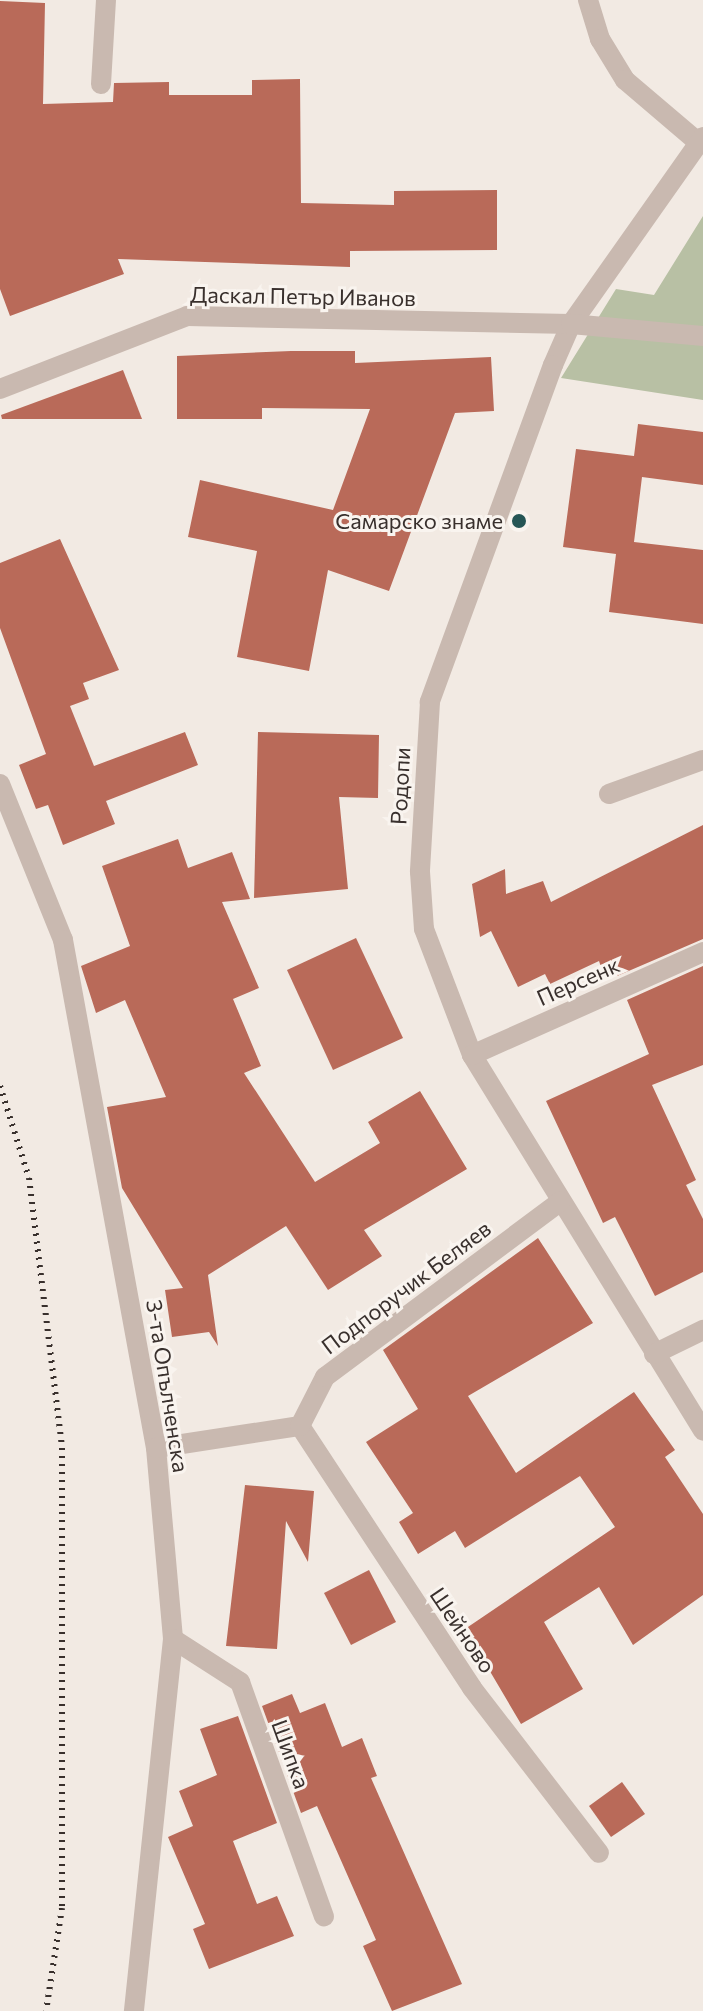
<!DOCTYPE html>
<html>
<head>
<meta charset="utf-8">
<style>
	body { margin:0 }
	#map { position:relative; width:703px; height:2011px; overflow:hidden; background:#f2eae3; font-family:Commissioner,sans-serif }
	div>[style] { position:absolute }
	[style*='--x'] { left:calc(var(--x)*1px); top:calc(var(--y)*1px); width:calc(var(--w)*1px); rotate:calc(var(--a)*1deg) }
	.green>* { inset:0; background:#b8c0a4 }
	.building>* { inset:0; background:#b96a59 }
	.minor>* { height:20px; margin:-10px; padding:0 10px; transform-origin:10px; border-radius:10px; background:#c9b9b0 }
	.rail>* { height:6px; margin-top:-3px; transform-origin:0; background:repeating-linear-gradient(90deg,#39302d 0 2px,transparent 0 8px) }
	.dots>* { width:22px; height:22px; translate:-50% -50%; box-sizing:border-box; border:4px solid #f9f4ef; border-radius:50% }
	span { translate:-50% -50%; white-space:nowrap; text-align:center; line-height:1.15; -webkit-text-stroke:6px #f9f4ef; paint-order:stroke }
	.street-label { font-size:22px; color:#39302d }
	.poi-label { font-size:22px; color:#39302d }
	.right { translate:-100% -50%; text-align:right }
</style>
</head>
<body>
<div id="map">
	<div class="green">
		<i style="clip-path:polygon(703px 216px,703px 400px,561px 378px,616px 289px,654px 295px)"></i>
	</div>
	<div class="building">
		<i style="clip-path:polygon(0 1px,45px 3px,43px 104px,113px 102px,114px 83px,169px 82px,169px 95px,252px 95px,252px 80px,300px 79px,301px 203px,394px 205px,394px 191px,497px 190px,497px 250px,350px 251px,350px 267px,118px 259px,124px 274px,10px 316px,0 289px)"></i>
		<i style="clip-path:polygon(291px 351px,355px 351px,355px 363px,491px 357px,494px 411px,455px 413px,389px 591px,328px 570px,309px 671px,237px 657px,257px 551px,188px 537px,200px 480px,333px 510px,370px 409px,262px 408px,262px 419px,177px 419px,177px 356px)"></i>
		<i style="clip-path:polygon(123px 370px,142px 419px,2px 419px,1px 415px)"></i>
		<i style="clip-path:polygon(638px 424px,703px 432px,703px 485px,642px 477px,634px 542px,703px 550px,703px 624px,609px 612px,616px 554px,563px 547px,576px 449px,634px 456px)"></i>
		<i style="clip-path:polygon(60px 539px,119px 670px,83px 683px,89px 699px,70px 706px,94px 766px,185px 732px,198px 765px,106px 801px,115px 824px,63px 845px,48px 805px,36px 809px,19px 765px,46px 754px,0 628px,0 563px)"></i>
		<i style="clip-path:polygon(258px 732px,379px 735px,378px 798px,339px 797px,348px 889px,254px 898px)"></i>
		<i style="clip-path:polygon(703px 825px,703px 939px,617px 976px,612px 962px,601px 967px,599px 961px,550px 984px,545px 974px,518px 987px,491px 931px,480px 937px,472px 884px,505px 869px,506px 894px,543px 881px,551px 902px)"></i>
		<i style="clip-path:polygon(178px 839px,188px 868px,232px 852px,250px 899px,222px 902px,259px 988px,233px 999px,261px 1066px,244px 1073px,315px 1182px,380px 1143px,368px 1122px,420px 1091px,467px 1169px,364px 1230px,382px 1256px,328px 1290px,286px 1226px,208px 1275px,218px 1346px,209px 1332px,172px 1337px,165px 1290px,183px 1288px,122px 1188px,107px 1107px,166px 1097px,125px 1000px,96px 1013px,81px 966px,130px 946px,102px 866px)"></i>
		<i style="clip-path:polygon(356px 938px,403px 1038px,333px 1070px,287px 970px)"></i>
		<i style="clip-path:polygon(703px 966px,703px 1065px,652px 1085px,696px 1180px,686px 1185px,703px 1219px,703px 1272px,655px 1296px,615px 1217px,603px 1223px,546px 1101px,649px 1054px,627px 1000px)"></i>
		<i style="clip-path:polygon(538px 1238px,593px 1323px,468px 1396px,516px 1473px,634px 1392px,675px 1450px,665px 1457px,703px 1514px,703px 1595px,633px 1645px,599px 1587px,544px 1622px,583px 1689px,521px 1724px,465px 1629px,615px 1527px,580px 1476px,465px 1548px,455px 1531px,418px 1554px,399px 1522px,413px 1513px,366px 1442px,418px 1409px,383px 1350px)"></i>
		<i style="clip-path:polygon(245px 1485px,314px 1491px,308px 1562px,286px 1521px,277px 1649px,226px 1646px)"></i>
		<i style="clip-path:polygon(369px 1570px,396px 1622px,351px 1645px,324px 1593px)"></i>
		<i style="clip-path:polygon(292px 1694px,300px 1713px,325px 1703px,342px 1747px,362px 1738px,377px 1776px,371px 1778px,462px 1984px,392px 2011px,363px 1946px,376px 1940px,317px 1806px,301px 1813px,262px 1706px)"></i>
		<i style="clip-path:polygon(238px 1716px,277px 1823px,233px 1841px,257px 1904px,277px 1896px,294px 1936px,209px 1969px,193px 1929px,205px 1924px,168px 1837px,193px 1826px,179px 1791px,217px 1775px,200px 1729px)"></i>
		<i style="clip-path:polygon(622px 1782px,645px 1814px,611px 1837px,589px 1806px)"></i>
	</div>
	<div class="minor">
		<i style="--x:588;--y:0;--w:41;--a:72.9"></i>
		<i style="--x:600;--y:39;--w:48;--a:58.6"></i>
		<i style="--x:625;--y:80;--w:97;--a:40.4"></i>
		<i style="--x:101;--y:84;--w:84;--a:-86.6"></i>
		<i style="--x:703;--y:137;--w:229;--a:125.2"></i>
		<i style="--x:571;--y:324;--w:45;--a:113.7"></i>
		<i style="--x:553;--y:365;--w:359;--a:110.1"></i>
		<i style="--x:430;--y:702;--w:170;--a:93.4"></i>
		<i style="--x:420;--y:872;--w:57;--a:86"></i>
		<i style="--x:424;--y:929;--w:135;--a:69.1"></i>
		<i style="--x:472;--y:1055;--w:441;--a:58.4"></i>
		<i style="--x:0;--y:389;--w:201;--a:-21.3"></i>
		<i style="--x:187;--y:316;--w:384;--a:1.2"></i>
		<i style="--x:571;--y:324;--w:133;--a:5.2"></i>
		<i style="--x:0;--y:784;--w:168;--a:68"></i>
		<i style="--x:63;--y:940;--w:516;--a:79.63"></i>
		<i style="--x:156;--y:1448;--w:192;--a:84.9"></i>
		<i style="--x:173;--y:1639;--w:374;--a:96"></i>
		<i style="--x:609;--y:794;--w:100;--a:-19.9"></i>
		<i style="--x:472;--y:1055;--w:253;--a:-24"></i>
		<i style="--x:654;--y:1354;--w:55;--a:-26.1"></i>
		<i style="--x:300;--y:1426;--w:313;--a:56.7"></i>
		<i style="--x:472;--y:1688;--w:208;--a:52.4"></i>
		<i style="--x:156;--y:1448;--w:146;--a:-8.7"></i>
		<i style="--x:300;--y:1426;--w:55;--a:-63"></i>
		<i style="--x:325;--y:1377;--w:294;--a:-36.7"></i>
		<i style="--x:173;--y:1639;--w:80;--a:32.7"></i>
		<i style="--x:240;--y:1682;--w:249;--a:70.3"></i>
	</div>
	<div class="rail">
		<i style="--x:0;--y:1086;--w:96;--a:72.5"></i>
		<i style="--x:29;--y:1178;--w:272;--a:83"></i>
		<i style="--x:62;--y:1448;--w:460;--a:90"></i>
		<i style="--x:62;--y:1908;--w:104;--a:98.8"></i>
	</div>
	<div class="dots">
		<i style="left:519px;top:521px;background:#265656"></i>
	</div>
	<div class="street-label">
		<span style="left:303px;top:296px;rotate:1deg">Даскал Петър Иванов</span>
		<span style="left:400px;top:786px;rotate:-87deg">Родопи</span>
		<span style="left:578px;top:981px;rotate:-24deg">Персенк</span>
		<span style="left:406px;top:1287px;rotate:-37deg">Подпоручик Беляев</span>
		<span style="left:168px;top:1386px;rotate:81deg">3-та Опълченска</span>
		<span style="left:463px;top:1630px;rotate:56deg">Шейново</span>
		<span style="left:291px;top:1754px;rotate:70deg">Шипка</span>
	</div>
	<div class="poi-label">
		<span class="right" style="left:503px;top:521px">Самарско знаме</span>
	</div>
</div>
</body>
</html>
